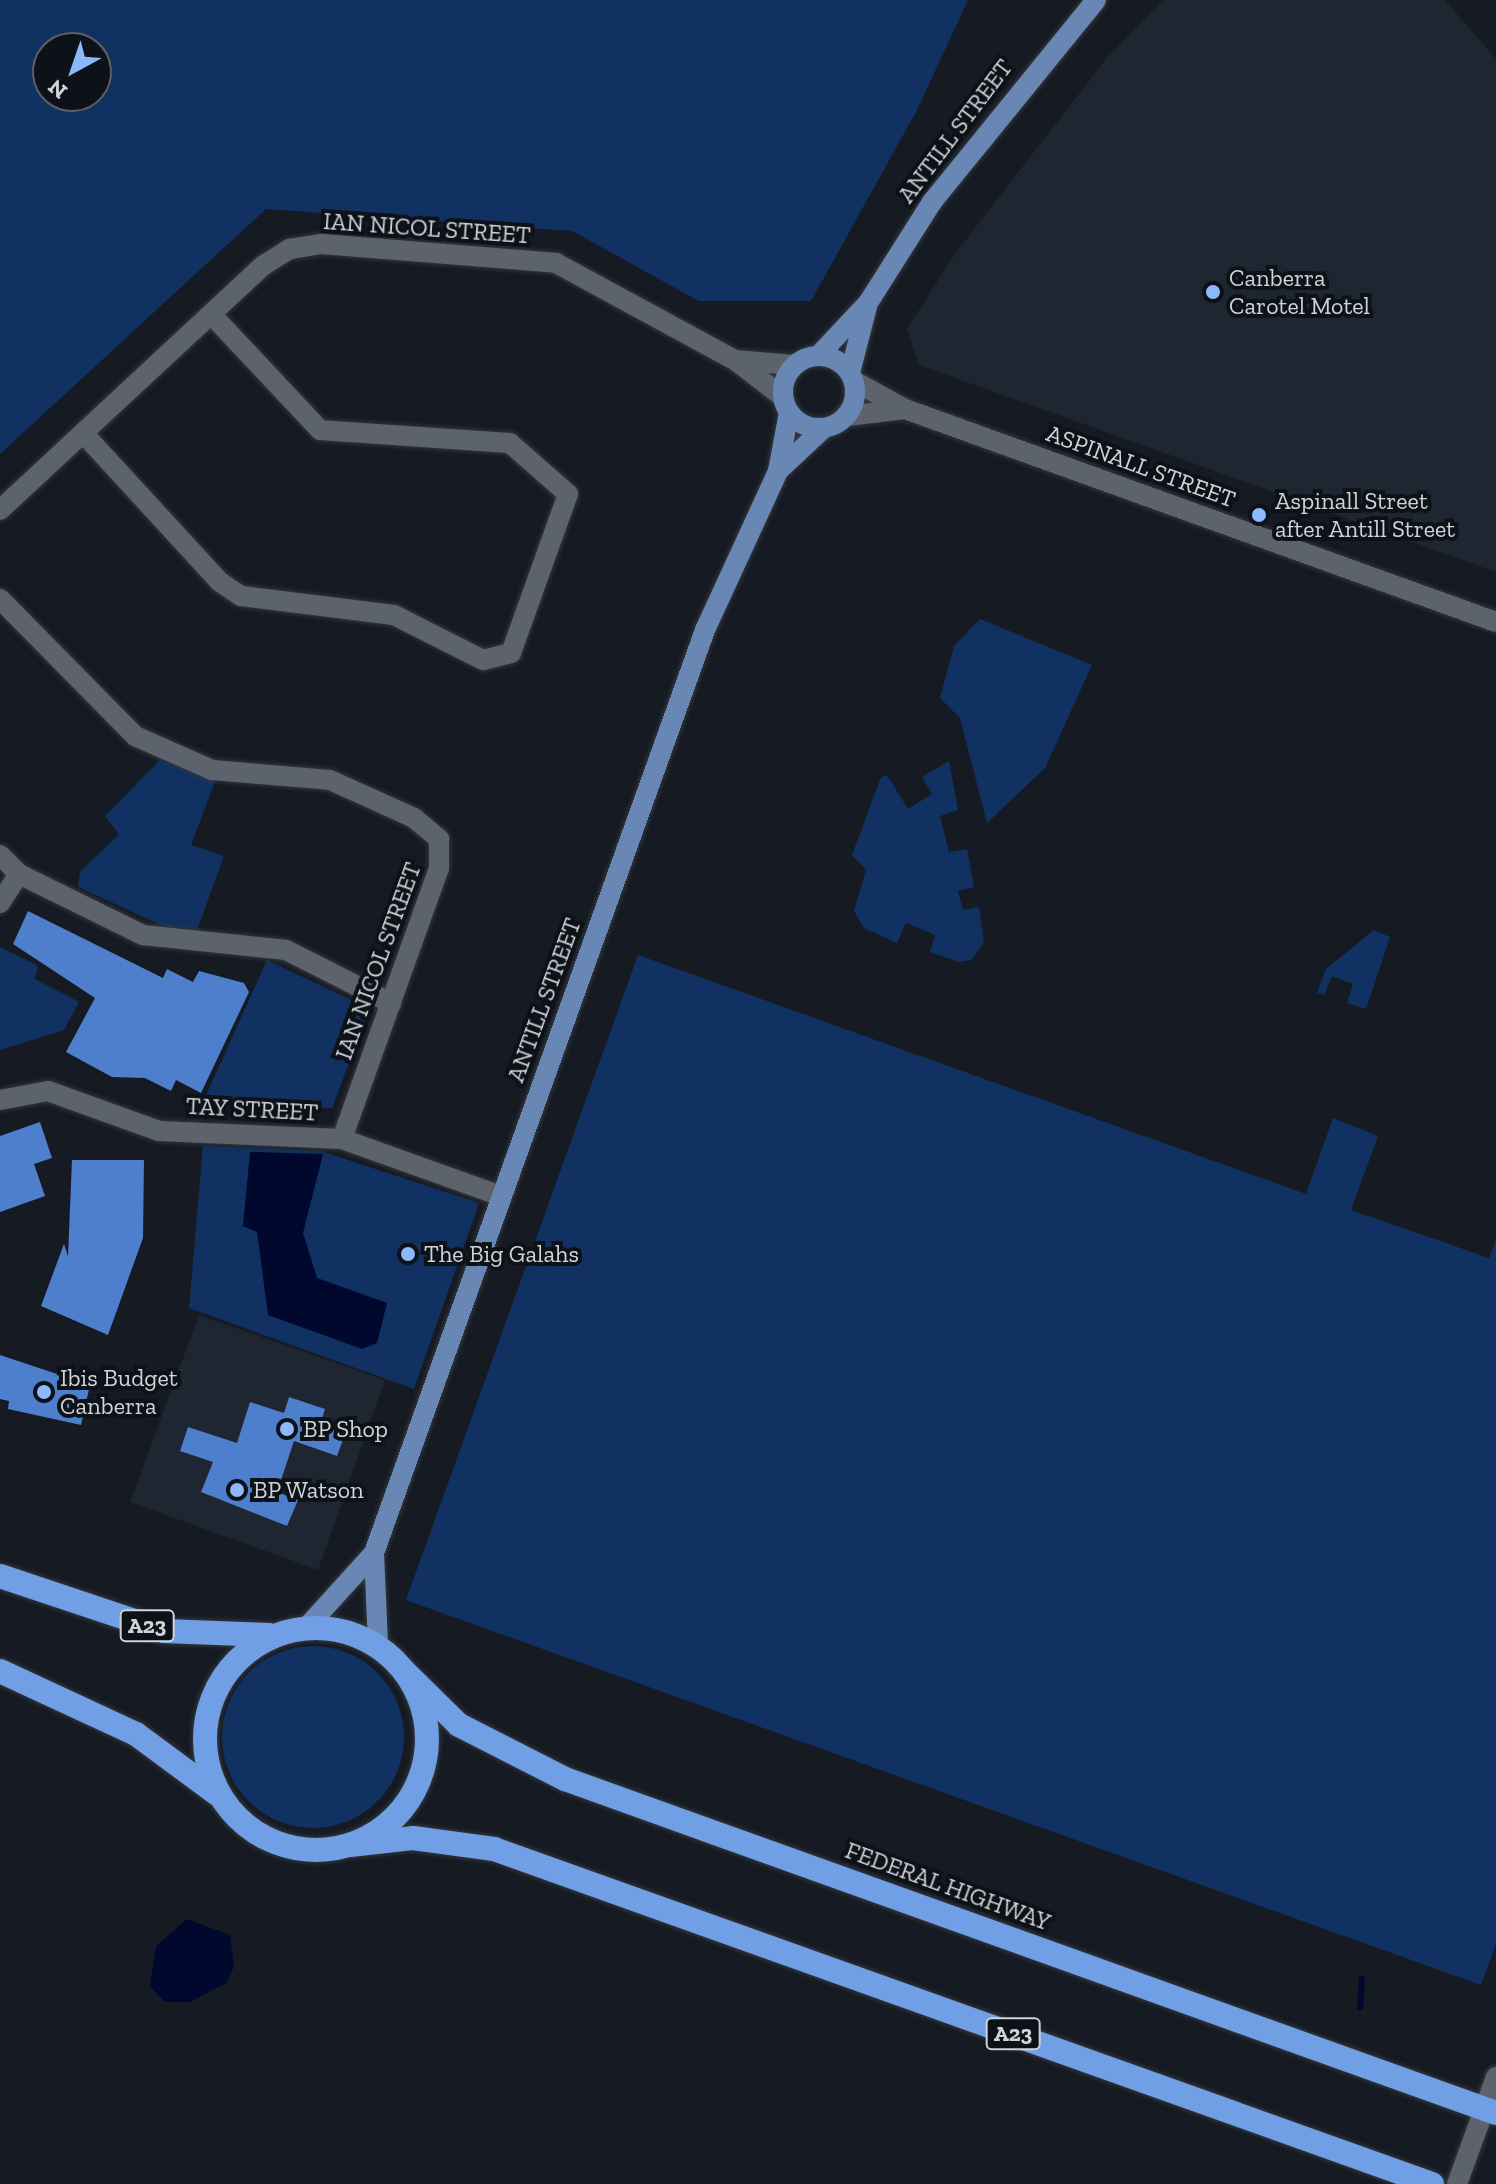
<!DOCTYPE html>
<html>
<head>
<meta charset="utf-8">
<style>
	body { margin:0 }
	#map { position:relative; width:1496px; height:2184px; overflow:hidden; background:#161b23; font-family:"Zilla Slab",serif }
	div>[style] { position:absolute }
	[style*='--x'] { left:calc(var(--x)*1px); top:calc(var(--y)*1px); width:calc(var(--w)*1px); rotate:calc(var(--a)*1deg) }
	.built>* { inset:0; background:#1e2632 }
	.green>* { inset:0; background:#113162 }
	.round { border-radius:50% }
	.water>* { inset:0; background:#00092d }
	.stream>* { height:6px; margin:-3px; padding:0 3px; transform-origin:3px; border-radius:3px; background:#00092d }
	.building>* { inset:0; background:#4e7fcc }
	.roads { filter:drop-shadow(0 0 2px #34373d) drop-shadow(0 0 2px #34373d) }
	.minor>* { height:20px; margin:-10px; padding:0 10px; transform-origin:10px; border-radius:10px; background:#5c636c }
	.major>* { height:20px; margin:-10px; padding:0 10px; transform-origin:10px; border-radius:10px; background:#6987b5 }
	.major>.ring { margin:-10px; padding:0; box-sizing:content-box; background:none; border:20px solid #6987b5; border-radius:50% }
	.highway>* { height:24px; margin:-12px; padding:0 12px; transform-origin:12px; border-radius:12px; background:#719fe6 }
	.highway>.ring { margin:-12px; padding:0; box-sizing:content-box; background:none; border:24px solid #719fe6; border-radius:50% }
	.dots>* { width:22px; height:22px; translate:-50% -50%; box-sizing:border-box; border:4px solid #0d1219; border-radius:50% }
	span { translate:-50% -50%; white-space:nowrap; text-align:center; line-height:1.15; -webkit-text-stroke:8px #0d1219; paint-order:stroke }
	.shield-label span { padding:2px 6px; background:#0d1219; border:2px solid; border-radius:6px; -webkit-text-stroke-width:0 }
	.shield-label { font-size:22px; color:#d0d4d9; font-weight:700 }
	.street-label { font-size:24px; color:#d0d4d9 }
	.poi-label { font-size:24px; color:#d0d4d9 }
	.left { translate:0 -50%; text-align:left }
	.north { position:absolute; left:32px; top:32px; width:80px; height:80px; box-sizing:border-box; background:#0d1219; border:2px solid #5b6066; border-radius:50%; rotate:220deg; font-size:22px; font-weight:700; line-height:32px; text-align:center; color:#d0d4d9 }
	.north::after { content:''; display:block; margin:auto; width:28px; height:36px; background:#8db9fc; clip-path:polygon(50% 0,100% 100%,50% 72%,0 100%) }
</style>
</head>
<body>
<div id="map">
	<div class="built">
		<i style="clip-path:polygon(1163px 0,1445px 0,1496px 59px,1496px 572px,919px 365px,907px 329px,954px 255px,1106px 59px)"></i>
		<i style="clip-path:polygon(199px 1315px,385px 1380px,318px 1570px,130px 1502px)"></i>
	</div>
	<div class="green">
		<i style="clip-path:polygon(evenodd,0 0,968px 0,917px 110px,811px 301px,699px 301px,572px 231px,266px 209px,0 454px,0 0,48px 48px,96px 48px,96px 96px,48px 96px,48px 48px)"></i>
		<i style="clip-path:polygon(980px 619px,1092px 665px,1045px 768px,987px 823px,960px 718px,940px 698px,954px 646px)"></i>
		<i style="clip-path:polygon(154px 754px,216px 779px,191px 845px,224px 856px,197px 930px,165px 927px,78px 887px,80px 872px,119px 834px,105px 816px,160px 760px)"></i>
		<i style="clip-path:polygon(949px 761px,958px 810px,940px 816px,949px 852px,967px 849px,974px 887px,958px 891px,963px 910px,979px 907px,984px 942px,971px 960px,959px 962px,930px 952px,935px 935px,906px 923px,897px 943px,864px 928px,854px 911px,866px 870px,852px 855px,881px 777px,887px 775px,908px 809px,932px 794px,922px 777px)"></i>
		<i style="clip-path:polygon(1374px 930px,1390px 937px,1366px 1009px,1347px 1003px,1353px 984px,1332px 976px,1324px 995px,1317px 993px,1326px 969px)"></i>
		<i style="clip-path:polygon(0 947px,38px 966px,35px 979px,79px 1002px,64px 1030px,0 1050px)"></i>
		<i style="clip-path:polygon(638px 955px,1306px 1194px,1333px 1118px,1378px 1136px,1351px 1210px,1489px 1258px,1496px 1239px,1496px 1944px,1481px 1985px,406px 1600px)"></i>
		<i style="clip-path:polygon(267px 960px,358px 1003px,365px 1021px,332px 1108px,203px 1102px)"></i>
		<i style="clip-path:polygon(203px 1146px,321px 1151px,479px 1203px,414px 1389px,189px 1308px)"></i>
		<i class="round" style="left:222px;top:1646px;width:182px;height:182px"></i>
	</div>
	<div class="water">
		<i style="clip-path:polygon(250px 1152px,323px 1154px,303px 1233px,317px 1278px,387px 1303px,377px 1343px,362px 1349px,268px 1315px,257px 1232px,243px 1226px)"></i>
		<i style="clip-path:polygon(187px 1919px,230px 1935px,234px 1967px,226px 1983px,190px 2002px,165px 2002px,150px 1987px,156px 1946px)"></i>
	</div>
	<div class="stream">
		<i style="--x:1360;--y:2007;--w:28;--a:-86"></i>
	</div>
	<div class="building">
		<i style="clip-path:polygon(28px 911px,163px 978px,167px 969px,193px 982px,199px 971px,244px 983px,249px 992px,201px 1093px,176px 1080px,171px 1091px,145px 1078px,112px 1077px,66px 1052px,95px 998px,13px 944px)"></i>
		<i style="clip-path:polygon(40px 1122px,52px 1158px,34px 1164px,45px 1196px,0 1212px,0 1136px)"></i>
		<i style="clip-path:polygon(72px 1160px,144px 1160px,143px 1238px,108px 1335px,41px 1306px,64px 1244px,68px 1256px)"></i>
		<i style="clip-path:polygon(0 1355px,90px 1385px,81px 1425px,8px 1409px,9px 1401px,0 1399px)"></i>
		<i style="clip-path:polygon(289px 1397px,325px 1409px,320px 1425px,345px 1434px,337px 1456px,294px 1441px,277px 1492px,298px 1500px,287px 1526px,201px 1492px,213px 1462px,180px 1451px,188px 1427px,237px 1443px,250px 1402px,284px 1413px)"></i>
	</div>
	<div class="roads">
		<div class="minor">
			<i style="--x:735;--y:360;--w:59;--a:4.8"></i>
			<i style="--x:854;--y:381;--w:58;--a:28.8"></i>
			<i style="--x:905;--y:409;--w:628;--a:19.82"></i>
			<i style="--x:847;--y:416;--w:58;--a:-6.9"></i>
			<i style="--x:83;--y:433;--w:202;--a:47.4"></i>
			<i style="--x:220;--y:582;--w:25;--a:34"></i>
			<i style="--x:241;--y:596;--w:154;--a:7.1"></i>
			<i style="--x:394;--y:615;--w:100;--a:26.8"></i>
			<i style="--x:483;--y:660;--w:29;--a:-14"></i>
			<i style="--x:511;--y:653;--w:169;--a:-70.3"></i>
			<i style="--x:568;--y:494;--w:77;--a:-138.7"></i>
			<i style="--x:510;--y:443;--w:190;--a:-176.1"></i>
			<i style="--x:320;--y:430;--w:159;--a:-133.2"></i>
			<i style="--x:0;--y:510;--w:360;--a:-42.9"></i>
			<i style="--x:264;--y:265;--w:31;--a:-32"></i>
			<i style="--x:290;--y:249;--w:32;--a:-9"></i>
			<i style="--x:322;--y:244;--w:235;--a:4.6"></i>
			<i style="--x:556;--y:263;--w:204;--a:28.5"></i>
			<i style="--x:735;--y:360;--w:61;--a:37.6"></i>
			<i style="--x:0;--y:599;--w:192;--a:45.4"></i>
			<i style="--x:135;--y:736;--w:84;--a:23.8"></i>
			<i style="--x:212;--y:770;--w:118;--a:4.8"></i>
			<i style="--x:330;--y:780;--w:92;--a:24.3"></i>
			<i style="--x:414;--y:818;--w:33;--a:40"></i>
			<i style="--x:439;--y:839;--w:29;--a:90"></i>
			<i style="--x:439;--y:868;--w:288;--a:109.7"></i>
			<i style="--x:0;--y:855;--w:27;--a:45"></i>
			<i style="--x:19;--y:874;--w:138;--a:26.2"></i>
			<i style="--x:143;--y:935;--w:144;--a:6"></i>
			<i style="--x:286;--y:950;--w:118;--a:26.8"></i>
			<i style="--x:0;--y:903;--w:35;--a:-57"></i>
			<i style="--x:0;--y:1100;--w:49;--a:-10.6"></i>
			<i style="--x:48;--y:1091;--w:118;--a:19.8"></i>
			<i style="--x:159;--y:1131;--w:183;--a:2.5"></i>
			<i style="--x:342;--y:1139;--w:169;--a:19.7"></i>
			<i style="--x:1457;--y:2184;--w:114;--a:-70"></i>
		</div>
		<div class="major">
			<i class="ring" style="left:783px;top:356px;width:52px;height:52px"></i>
			<i style="--x:818;--y:356;--w:73;--a:-46.7"></i>
			<i style="--x:868;--y:303;--w:120;--a:-57.6"></i>
			<i style="--x:932;--y:202;--w:260;--a:-50.9"></i>
			<i style="--x:850;--y:373;--w:68;--a:-75.6"></i>
			<i style="--x:778;--y:471;--w:63;--a:-43.1"></i>
			<i style="--x:374;--y:1553;--w:93;--a:87.5"></i>
			<i style="--x:306;--y:1628;--w:101;--a:-47.8"></i>
			<i style="--x:374;--y:1553;--w:981;--a:-70.27"></i>
			<i style="--x:705;--y:630;--w:175;--a:-65.3"></i>
			<i style="--x:778;--y:471;--w:60;--a:-79.4"></i>
		</div>
		<div class="highway">
			<i style="--x:0;--y:1576;--w:173;--a:18.5"></i>
			<i style="--x:164;--y:1631;--w:105;--a:2.2"></i>
			<i class="ring" style="left:205px;top:1628px;width:198px;height:198px"></i>
			<i style="--x:0;--y:1671;--w:150;--a:24.9"></i>
			<i style="--x:136;--y:1734;--w:101;--a:36.5"></i>
			<i style="--x:404;--y:1671;--w:77;--a:44.5"></i>
			<i style="--x:459;--y:1725;--w:119;--a:27"></i>
			<i style="--x:565;--y:1779;--w:989;--a:19.74"></i>
			<i style="--x:350;--y:1845;--w:63;--a:-6.3"></i>
			<i style="--x:413;--y:1838;--w:82;--a:7.7"></i>
			<i style="--x:494;--y:1849;--w:996;--a:19.65"></i>
		</div>
	</div>
	<div class="dots">
		<i style="left:1213px;top:292px;background:#8db9fc"></i>
		<i style="left:1259px;top:515px;background:#8db9fc"></i>
		<i style="left:408px;top:1254px;background:#8db9fc"></i>
		<i style="left:44px;top:1392px;background:#8db9fc"></i>
		<i style="left:287px;top:1429px;background:#8db9fc"></i>
		<i style="left:237px;top:1490px;background:#8db9fc"></i>
	</div>
	<div class="shield-label">
		<span style="left:147px;top:1626px">A23</span>
		<span style="left:1013px;top:2034px">A23</span>
	</div>
	<div class="street-label">
		<span style="left:955px;top:131px;rotate:-53deg">ANTILL STREET</span>
		<span style="left:427px;top:228px;rotate:4deg">IAN NICOL STREET</span>
		<span style="left:1141px;top:466px;rotate:20deg">ASPINALL STREET</span>
		<span style="left:378px;top:961px;rotate:-70deg">IAN NICOL STREET</span>
		<span style="left:544px;top:1000px;rotate:-70deg">ANTILL STREET</span>
		<span style="left:252px;top:1109px;rotate:3deg">TAY STREET</span>
		<span style="left:948px;top:1886px;rotate:20deg">FEDERAL HIGHWAY</span>
	</div>
	<div class="poi-label">
		<span class="left" style="left:1229px;top:292px">Canberra<br>Carotel Motel</span>
		<span class="left" style="left:1275px;top:515px">Aspinall Street<br>after Antill Street</span>
		<span class="left" style="left:424px;top:1254px">The Big Galahs</span>
		<span class="left" style="left:60px;top:1392px">Ibis Budget<br>Canberra</span>
		<span class="left" style="left:303px;top:1429px">BP Shop</span>
		<span class="left" style="left:253px;top:1490px">BP Watson</span>
	</div>
	<div class="north">N</div>
</div>
</body>
</html>
